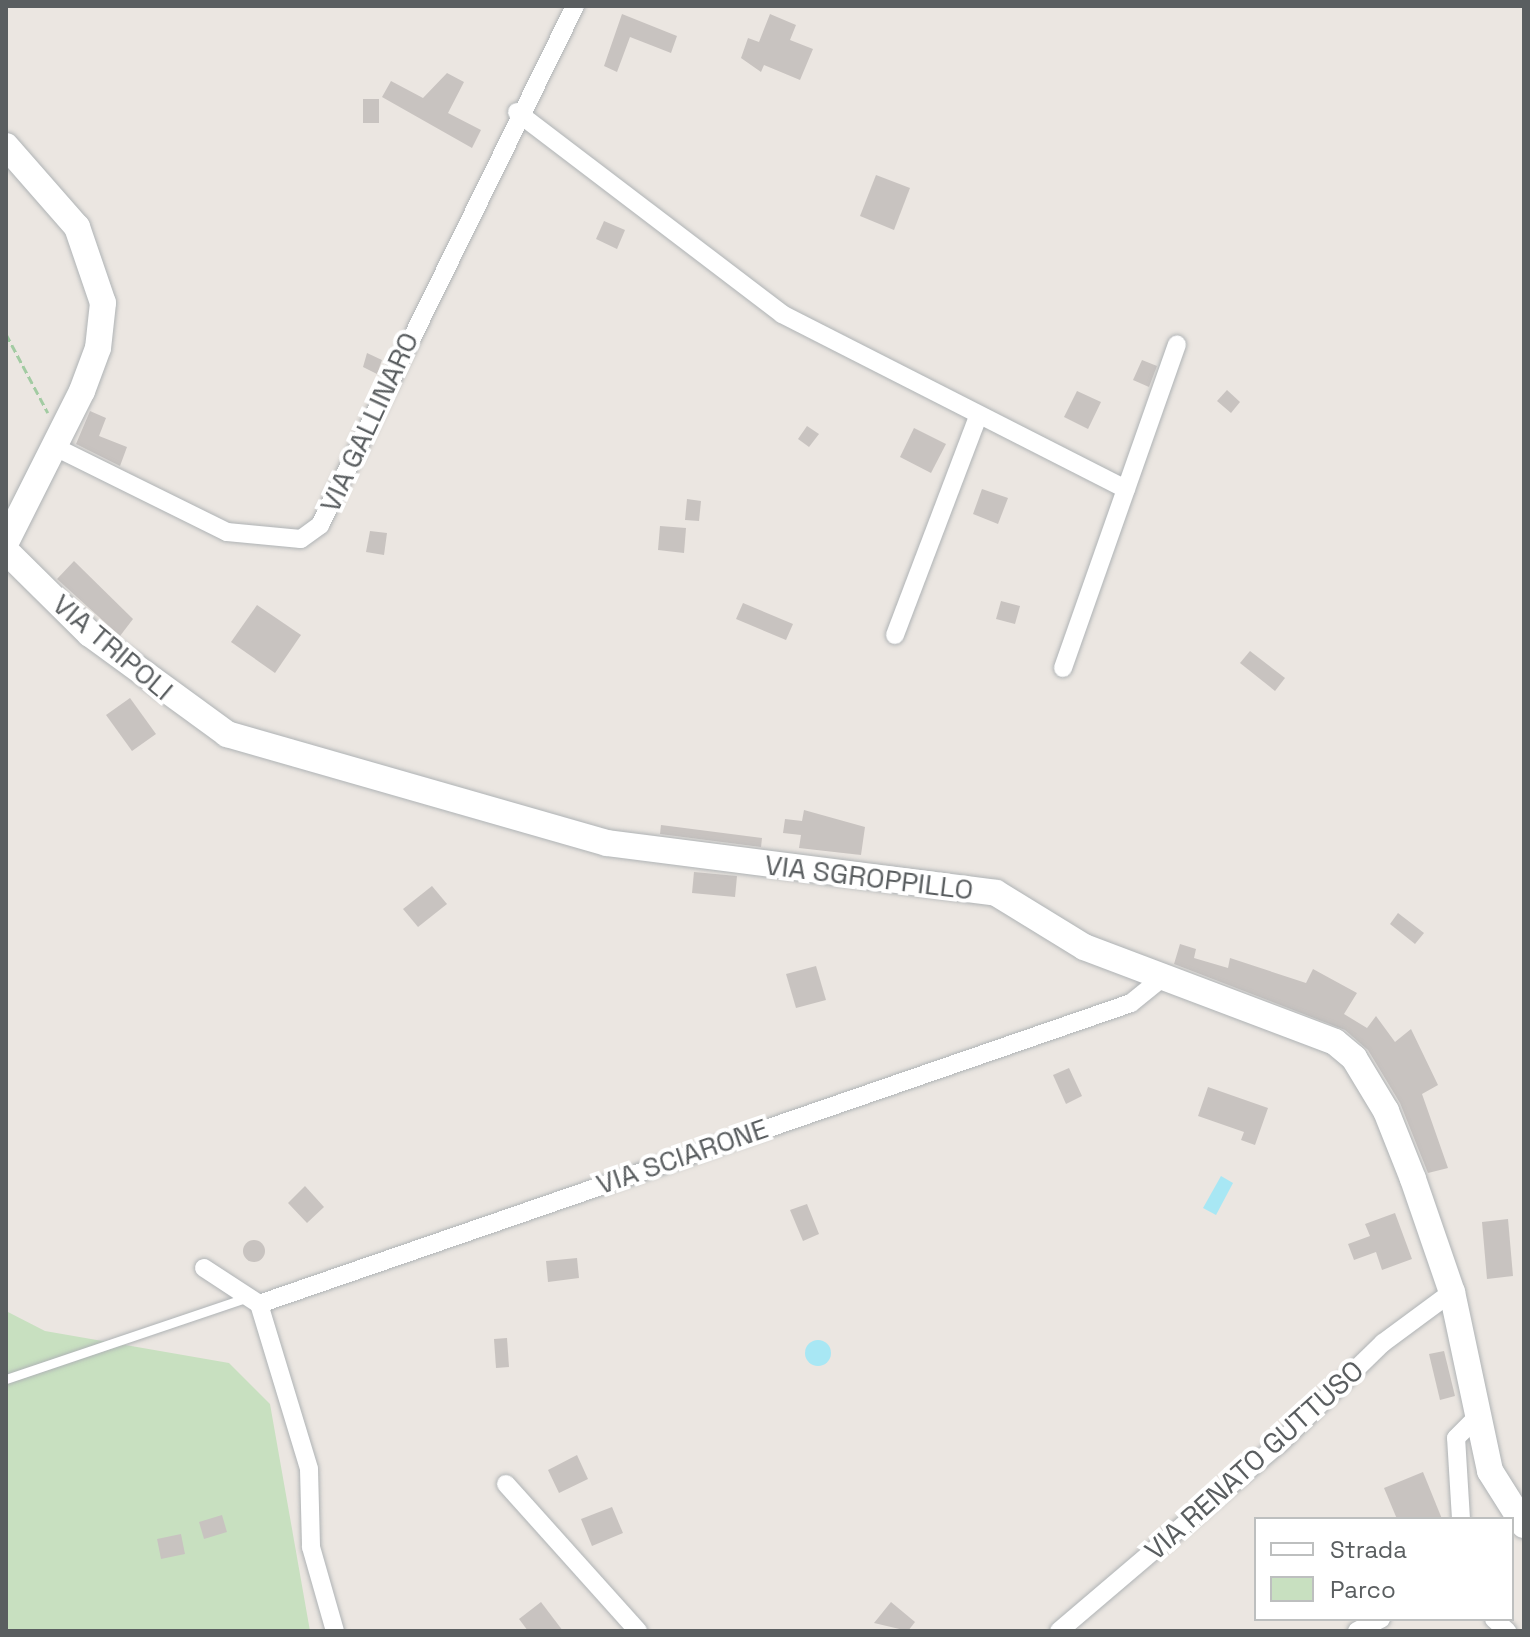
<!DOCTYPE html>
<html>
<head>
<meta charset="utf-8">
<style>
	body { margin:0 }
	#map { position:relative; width:1530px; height:1637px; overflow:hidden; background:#ebe6e1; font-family:"Space Grotesk",sans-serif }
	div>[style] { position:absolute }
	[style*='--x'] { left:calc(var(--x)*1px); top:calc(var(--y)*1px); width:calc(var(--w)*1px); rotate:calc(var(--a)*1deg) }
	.green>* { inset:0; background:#c8e0c0 }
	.water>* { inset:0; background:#a8e7f4 }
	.round { border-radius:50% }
	.building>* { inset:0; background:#c8c3c0 }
	.path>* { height:3px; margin-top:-1.5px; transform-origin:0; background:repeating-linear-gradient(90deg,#a2cba2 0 8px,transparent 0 12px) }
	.roads { filter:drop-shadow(0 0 2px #afb3b5) drop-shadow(0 0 2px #afb3b5) }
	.lane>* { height:9px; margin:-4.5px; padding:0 4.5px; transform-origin:4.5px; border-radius:4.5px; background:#fff }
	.street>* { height:18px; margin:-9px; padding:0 9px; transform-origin:9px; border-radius:9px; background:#fff }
	.secondary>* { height:26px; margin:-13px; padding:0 13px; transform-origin:13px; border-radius:13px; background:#fff }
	span { translate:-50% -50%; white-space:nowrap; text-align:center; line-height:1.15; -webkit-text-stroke:8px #fff; paint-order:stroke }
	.street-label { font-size:28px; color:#5a5e60 }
	.frame { position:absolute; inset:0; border:8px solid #5a5e60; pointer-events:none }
	.legend { position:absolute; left:1254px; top:1517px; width:260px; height:104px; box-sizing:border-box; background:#fff; border:2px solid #bdbfbf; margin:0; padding:10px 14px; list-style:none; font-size:24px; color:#5a5e60 }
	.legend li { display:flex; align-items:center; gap:16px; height:40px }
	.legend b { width:40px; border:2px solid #bdbfbf }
</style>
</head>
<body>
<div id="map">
	<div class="green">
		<i style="clip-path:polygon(6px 1311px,45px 1331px,229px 1363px,270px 1404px,310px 1631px,6px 1631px)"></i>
	</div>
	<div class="water">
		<i style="clip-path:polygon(1221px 1176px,1233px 1183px,1216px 1215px,1203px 1208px)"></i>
		<i class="round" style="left:805px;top:1340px;width:26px;height:26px"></i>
	</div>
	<div class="building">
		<i style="clip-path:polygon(622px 14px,677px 36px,671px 53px,630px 37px,617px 72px,604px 66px)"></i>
		<i style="clip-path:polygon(770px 14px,796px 25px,790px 40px,813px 49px,800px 80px,764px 65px,761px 72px,741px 58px,748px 38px,759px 42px)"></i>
		<i style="clip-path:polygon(447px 73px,464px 82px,448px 113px,481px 130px,472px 148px,382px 97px,391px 81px,423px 98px)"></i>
		<i style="clip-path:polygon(363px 99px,379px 99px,379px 123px,363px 123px)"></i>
		<i style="clip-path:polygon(876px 175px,910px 188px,894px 230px,860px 216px)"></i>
		<i style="clip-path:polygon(604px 221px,625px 230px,617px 249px,596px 239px)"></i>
		<i style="clip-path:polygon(367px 353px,382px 360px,377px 374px,363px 367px)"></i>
		<i style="clip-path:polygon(1142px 360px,1157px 366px,1149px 387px,1133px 380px)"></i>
		<i style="clip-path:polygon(1227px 390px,1240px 402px,1231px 413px,1217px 401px)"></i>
		<i style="clip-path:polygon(1077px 391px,1101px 402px,1088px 429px,1064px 417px)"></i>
		<i style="clip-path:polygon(90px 411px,106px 418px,99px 436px,127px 447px,120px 466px,76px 444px)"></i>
		<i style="clip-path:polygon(807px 426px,819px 434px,809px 447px,798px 439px)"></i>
		<i style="clip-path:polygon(914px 428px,946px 444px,931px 473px,900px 457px)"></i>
		<i style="clip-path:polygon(982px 489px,1008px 498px,998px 524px,973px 514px)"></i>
		<i style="clip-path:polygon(687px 499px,701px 501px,699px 521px,685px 520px)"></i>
		<i style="clip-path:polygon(660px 526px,686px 528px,684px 553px,658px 550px)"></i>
		<i style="clip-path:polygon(370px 531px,387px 533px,384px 555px,366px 552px)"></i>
		<i style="clip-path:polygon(74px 561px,133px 619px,120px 636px,57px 579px)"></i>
		<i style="clip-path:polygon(1001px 601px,1020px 606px,1015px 624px,996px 619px)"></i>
		<i style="clip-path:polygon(743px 603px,793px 624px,786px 640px,736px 619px)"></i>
		<i style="clip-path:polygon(257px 605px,301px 635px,275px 673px,231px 642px)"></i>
		<i style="clip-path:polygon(1250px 651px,1285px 678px,1275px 691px,1240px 663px)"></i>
		<i style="clip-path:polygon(130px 698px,156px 734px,132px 751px,106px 715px)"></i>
		<i style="clip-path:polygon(804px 810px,865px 827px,861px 855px,799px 848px,801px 835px,783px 833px,785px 819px,802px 821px)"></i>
		<i style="clip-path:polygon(661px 825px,762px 838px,761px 847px,660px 834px)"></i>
		<i style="clip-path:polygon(694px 872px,737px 876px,735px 897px,692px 893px)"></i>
		<i style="clip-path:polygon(432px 886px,447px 904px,418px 927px,403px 909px)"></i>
		<i style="clip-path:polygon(1398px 913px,1424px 933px,1415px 944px,1390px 924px)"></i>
		<i style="clip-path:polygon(1180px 944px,1196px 949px,1194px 958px,1228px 968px,1230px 958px,1306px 983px,1313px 969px,1357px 993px,1344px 1014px,1367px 1028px,1376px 1016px,1395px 1042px,1411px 1029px,1438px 1085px,1422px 1094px,1448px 1168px,1428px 1173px,1400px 1103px,1368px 1050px,1345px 1030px,1174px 964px)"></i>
		<i style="clip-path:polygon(816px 966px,826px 1000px,796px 1008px,786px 974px)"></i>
		<i style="clip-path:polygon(1069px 1068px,1082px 1096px,1066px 1104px,1053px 1075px)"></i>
		<i style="clip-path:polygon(1208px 1087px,1268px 1108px,1255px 1145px,1241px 1140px,1244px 1132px,1198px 1116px)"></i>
		<i style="clip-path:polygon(305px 1186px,324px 1207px,307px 1223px,288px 1203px)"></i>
		<i style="clip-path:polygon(807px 1204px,819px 1234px,803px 1241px,790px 1210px)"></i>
		<i style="clip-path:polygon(1395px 1213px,1412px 1259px,1382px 1270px,1376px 1252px,1354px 1260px,1348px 1244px,1370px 1236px,1365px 1224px)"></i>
		<i style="clip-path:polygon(1508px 1219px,1513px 1276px,1487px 1279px,1482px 1222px)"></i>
		<i class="round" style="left:243px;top:1240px;width:22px;height:22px"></i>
		<i style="clip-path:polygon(577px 1258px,579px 1278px,548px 1282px,546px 1261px)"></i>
		<i style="clip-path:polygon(507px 1338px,509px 1367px,496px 1368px,494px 1339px)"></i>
		<i style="clip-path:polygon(1444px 1351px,1455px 1396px,1440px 1400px,1429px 1354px)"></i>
		<i style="clip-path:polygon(577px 1455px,588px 1479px,559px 1493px,548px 1470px)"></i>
		<i style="clip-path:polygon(1423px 1472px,1442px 1519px,1397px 1519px,1384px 1488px)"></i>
		<i style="clip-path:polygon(612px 1507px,623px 1533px,592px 1546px,581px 1519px)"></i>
		<i style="clip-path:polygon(222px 1515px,227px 1532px,204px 1539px,199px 1522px)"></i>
		<i style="clip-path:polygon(181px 1534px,185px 1554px,161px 1559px,157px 1539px)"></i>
		<i style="clip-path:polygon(541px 1602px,563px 1631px,528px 1631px,519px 1619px)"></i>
		<i style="clip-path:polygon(891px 1602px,915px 1622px,908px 1631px,874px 1623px)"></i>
	</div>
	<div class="path">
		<i style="--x:6;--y:334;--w:89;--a:62"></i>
	</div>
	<div class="roads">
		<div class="lane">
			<i style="--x:6;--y:1379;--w:256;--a:-18.7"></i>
		</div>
		<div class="street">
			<i style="--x:517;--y:112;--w:333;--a:37.3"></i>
			<i style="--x:782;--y:314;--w:386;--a:27"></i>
			<i style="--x:55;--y:447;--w:192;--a:26.3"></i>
			<i style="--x:227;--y:532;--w:74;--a:5.4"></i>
			<i style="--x:301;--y:539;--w:24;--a:-36"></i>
			<i style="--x:320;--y:525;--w:578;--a:-63.83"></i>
			<i style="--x:895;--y:635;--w:234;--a:-69.2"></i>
			<i style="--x:1063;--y:668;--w:343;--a:-70.6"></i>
			<i style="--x:204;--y:1268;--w:66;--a:33.2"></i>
			<i style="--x:259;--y:1304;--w:922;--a:-19.04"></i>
			<i style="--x:1131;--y:1003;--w:38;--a:-39"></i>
			<i style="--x:259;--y:1304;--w:172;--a:73.1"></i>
			<i style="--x:309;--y:1469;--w:78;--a:88.5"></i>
			<i style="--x:311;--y:1547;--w:87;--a:74.1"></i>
			<i style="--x:506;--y:1484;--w:198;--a:48.1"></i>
			<i style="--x:1461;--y:1519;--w:81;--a:-93.5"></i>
			<i style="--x:1456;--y:1438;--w:31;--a:-45"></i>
			<i style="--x:1494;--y:1619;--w:18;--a:43"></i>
			<i style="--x:1059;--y:1631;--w:289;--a:-40.4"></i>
			<i style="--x:1279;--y:1444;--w:145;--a:-44.2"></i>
			<i style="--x:1383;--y:1343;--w:86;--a:-36.5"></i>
			<i style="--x:1357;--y:1631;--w:27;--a:-27"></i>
		</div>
		<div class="secondary">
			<i style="--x:6;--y:146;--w:108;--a:48.8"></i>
			<i style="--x:77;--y:227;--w:80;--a:71.1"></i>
			<i style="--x:103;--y:303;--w:45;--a:96.3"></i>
			<i style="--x:98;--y:348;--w:46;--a:110.4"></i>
			<i style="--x:82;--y:391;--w:169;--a:116.7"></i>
			<i style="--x:6;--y:551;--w:118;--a:44.7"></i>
			<i style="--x:90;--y:634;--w:170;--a:36.1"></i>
			<i style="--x:227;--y:734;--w:395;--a:16"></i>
			<i style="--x:607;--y:843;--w:392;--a:7.3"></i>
			<i style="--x:996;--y:893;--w:103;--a:31.5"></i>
			<i style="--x:1084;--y:947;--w:268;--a:20.7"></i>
			<i style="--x:1335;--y:1042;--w:25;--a:40"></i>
			<i style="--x:1354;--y:1058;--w:62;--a:58.9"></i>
			<i style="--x:1386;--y:1111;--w:73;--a:68.3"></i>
			<i style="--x:1413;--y:1179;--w:120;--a:71"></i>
			<i style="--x:1452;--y:1292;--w:183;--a:78"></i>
			<i style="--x:1490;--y:1471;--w:64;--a:57.8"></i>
		</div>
	</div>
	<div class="street-label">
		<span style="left:369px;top:422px;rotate:-65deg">VIA GALLINARO</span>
		<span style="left:113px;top:647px;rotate:40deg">VIA TRIPOLI</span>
		<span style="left:869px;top:877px;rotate:7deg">VIA SGROPPILLO</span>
		<span style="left:682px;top:1156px;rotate:-19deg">VIA SCIARONE</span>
		<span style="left:1254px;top:1460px;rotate:-42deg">VIA RENATO GUTTUSO</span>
	</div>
	<div class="frame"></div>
	<ul class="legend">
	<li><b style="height:10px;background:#fff"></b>Strada</li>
	<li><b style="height:22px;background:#c8e0c0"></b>Parco</li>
	</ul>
</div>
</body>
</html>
